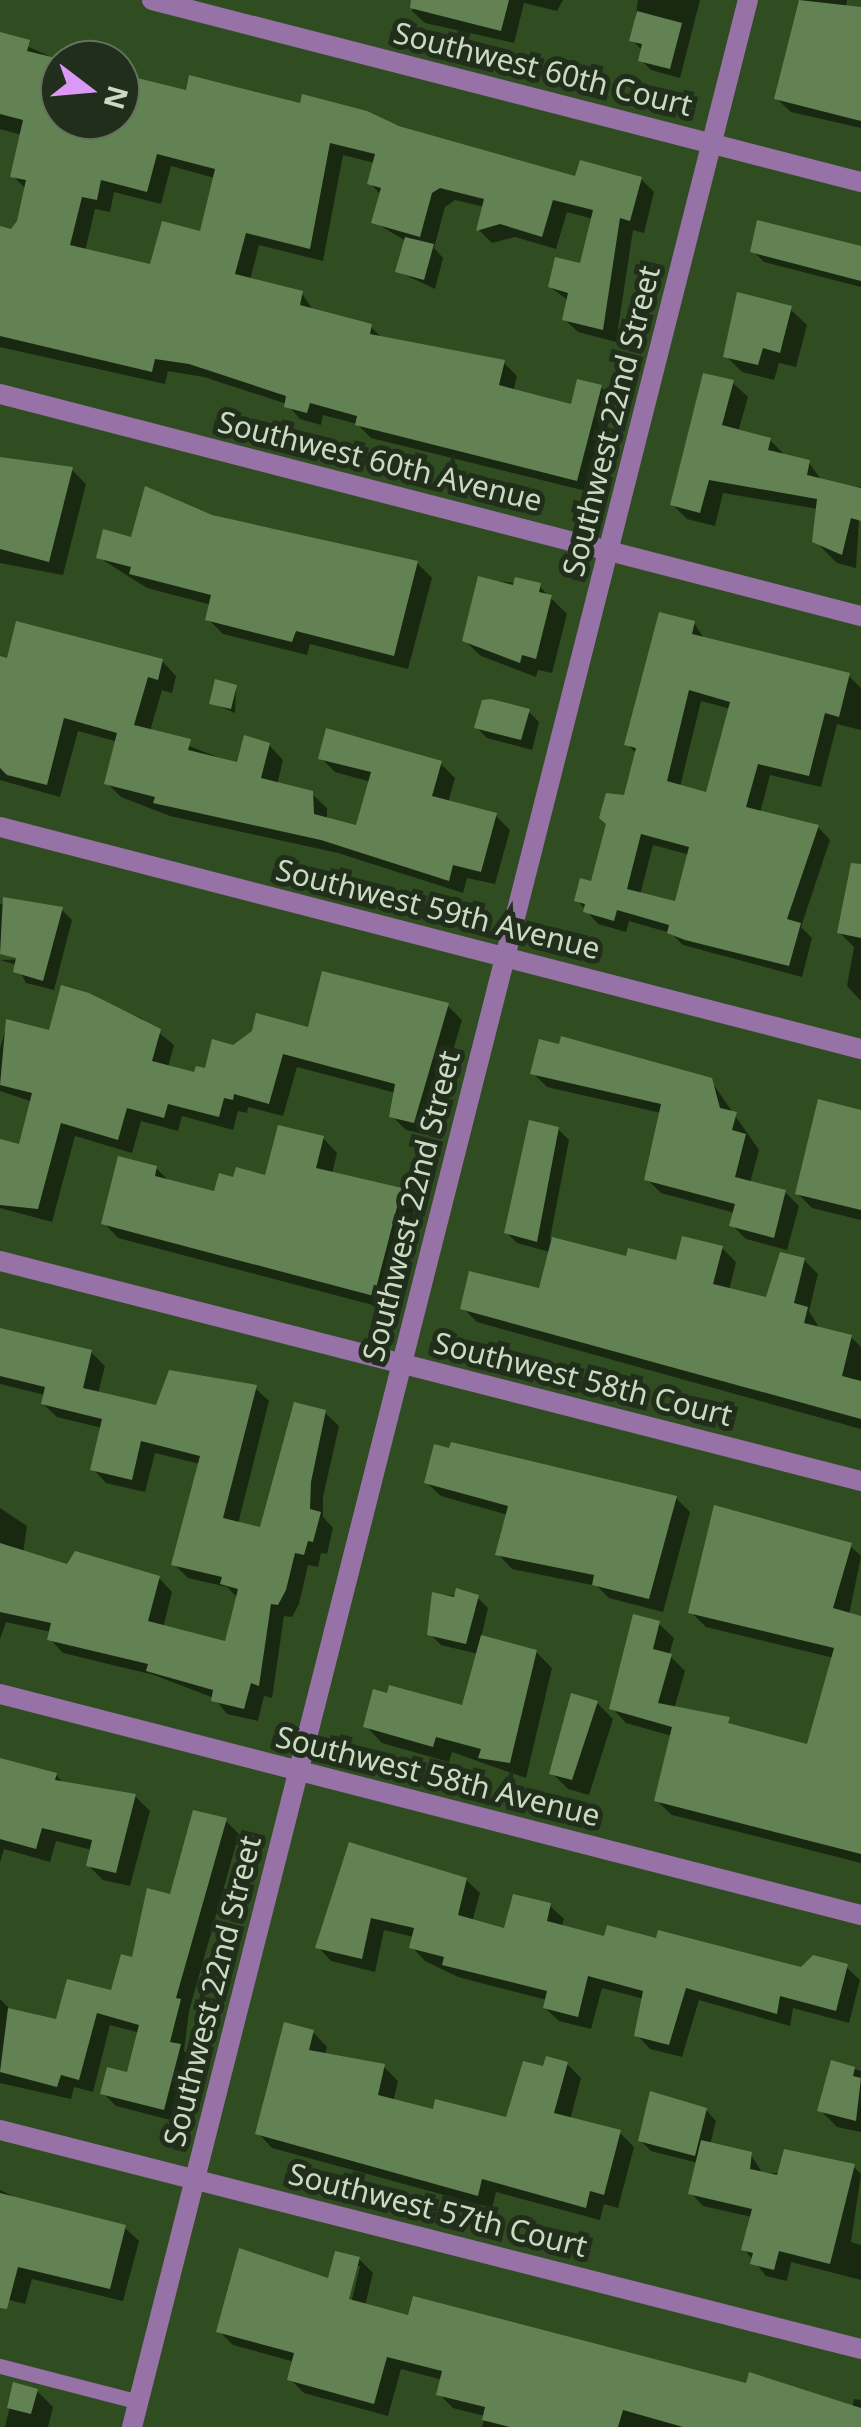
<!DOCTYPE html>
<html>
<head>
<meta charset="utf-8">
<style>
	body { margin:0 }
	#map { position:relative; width:861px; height:2427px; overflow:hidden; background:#304c21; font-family:"Noto Sans",sans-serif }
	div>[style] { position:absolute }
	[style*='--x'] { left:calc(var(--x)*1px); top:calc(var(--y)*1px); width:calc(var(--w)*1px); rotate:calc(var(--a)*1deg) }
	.shadow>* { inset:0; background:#0007 }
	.building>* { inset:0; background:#638254 }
	.lane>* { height:15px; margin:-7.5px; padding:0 7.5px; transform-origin:7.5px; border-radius:7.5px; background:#9772a6 }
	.street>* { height:20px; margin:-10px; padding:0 10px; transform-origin:10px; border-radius:10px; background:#9772a6 }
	span { translate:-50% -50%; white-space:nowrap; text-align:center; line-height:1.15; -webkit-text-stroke:10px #212e1b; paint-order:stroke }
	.street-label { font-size:30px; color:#cadbc2 }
	.north { position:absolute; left:40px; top:40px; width:100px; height:100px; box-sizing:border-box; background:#212e1b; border:2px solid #65735e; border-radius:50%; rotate:106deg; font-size:28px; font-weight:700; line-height:40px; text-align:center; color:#cadbc2 }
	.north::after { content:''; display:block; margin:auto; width:35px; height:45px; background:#db99f5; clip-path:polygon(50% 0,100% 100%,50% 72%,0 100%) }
</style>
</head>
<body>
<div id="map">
	<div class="shadow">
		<i style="clip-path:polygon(415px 0,563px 0,557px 11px,524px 3px,514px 43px,425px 23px,412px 11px)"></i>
		<i style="clip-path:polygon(638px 0,700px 0,680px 78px,651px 70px,641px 60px,643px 51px,632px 40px)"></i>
		<i style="clip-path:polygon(801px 0,847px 0,846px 6px,861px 10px,861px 128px,791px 112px,776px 98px)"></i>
		<i style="clip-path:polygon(evenodd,0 34px,60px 61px,60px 120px,120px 120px,120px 60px,86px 60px,90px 47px,115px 54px,129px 67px,126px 78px,187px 93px,302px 106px,304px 97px,577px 179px,641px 179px,654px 192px,644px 233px,633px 230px,616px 342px,578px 332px,564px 319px,569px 301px,550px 287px,582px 266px,593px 219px,567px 212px,556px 249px,515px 237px,492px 243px,479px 230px,485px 207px,455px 200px,445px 207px,434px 248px,443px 258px,435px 289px,397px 271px,406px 241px,374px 222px,382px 196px,370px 183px,375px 163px,343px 155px,323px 261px,259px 245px,250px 280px,302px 293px,314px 312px,371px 327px,383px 339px,504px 363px,517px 376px,513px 392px,573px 407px,601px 387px,614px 401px,590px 492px,371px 438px,357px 424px,323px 415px,321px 425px,300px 419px,287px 404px,204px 377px,168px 371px,165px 384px,0 347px,0 228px,12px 232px,19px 222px,27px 190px,13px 176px,22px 135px,0 129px,0 34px,171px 166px,215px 178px,202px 235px,152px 267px,85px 251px,95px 209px,110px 212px,114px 192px,161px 204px,171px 166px)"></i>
		<i style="clip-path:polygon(861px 249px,861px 287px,764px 262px,753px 251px)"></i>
		<i style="clip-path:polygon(790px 309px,807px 325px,796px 367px,779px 363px,774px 380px,742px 372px,726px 356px)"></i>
		<i style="clip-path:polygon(733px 383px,748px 397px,738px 432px,770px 440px,785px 455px,809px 463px,823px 482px,861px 487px,856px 568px,837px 563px,815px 541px,818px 509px,723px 493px,715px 526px,687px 519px,673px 505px)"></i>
		<i style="clip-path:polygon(0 457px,72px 470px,86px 484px,63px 575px,0 563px)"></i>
		<i style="clip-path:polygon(133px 540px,417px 563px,432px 578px,408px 669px,310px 644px,307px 655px,223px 634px,208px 619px,212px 605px,147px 588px,98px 557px)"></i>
		<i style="clip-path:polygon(480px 579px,539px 586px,567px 614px,552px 673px,538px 670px,536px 677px,481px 656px,464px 640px)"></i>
		<i style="clip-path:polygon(evenodd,694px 623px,705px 640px,848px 675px,861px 688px,861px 730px,837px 724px,821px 787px,770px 775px,760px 813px,818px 827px,830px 840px,801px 927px,812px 938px,802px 977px,683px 945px,671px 933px,629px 921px,626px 932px,598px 924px,577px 900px,593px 884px,626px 798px,637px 754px,627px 744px,694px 623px,701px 701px,731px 709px,708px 795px,680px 787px,701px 701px,694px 623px,653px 845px,690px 855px,677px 904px,640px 895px,653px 845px)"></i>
		<i style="clip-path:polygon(18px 624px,162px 661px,176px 676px,172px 693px,162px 690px,150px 731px,238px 765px,269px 745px,283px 760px,277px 785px,312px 794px,327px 808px,327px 820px,358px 828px,371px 782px,335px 772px,321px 758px,441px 764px,455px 778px,448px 803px,496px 816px,510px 830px,495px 884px,467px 878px,463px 893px,338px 853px,170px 816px,121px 797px,107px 783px,118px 742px,78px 731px,60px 797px,0 780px,0 659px,9px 661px)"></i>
		<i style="clip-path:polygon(236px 687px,235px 713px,212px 703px)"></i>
		<i style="clip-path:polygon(528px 711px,539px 722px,532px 750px,487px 738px,477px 728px)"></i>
		<i style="clip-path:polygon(861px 896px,861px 1001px,847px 986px,854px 947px,839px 932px)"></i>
		<i style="clip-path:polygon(34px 902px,61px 909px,72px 920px,54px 990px,26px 983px,17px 965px,0 960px,29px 959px,0 951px,0 904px,32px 907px)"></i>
		<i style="clip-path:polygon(63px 989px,141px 1018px,174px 1045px,168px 1067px,196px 1075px,234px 1048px,309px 1030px,448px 1006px,462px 1020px,428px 1135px,406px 1130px,392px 1116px,396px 1093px,297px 1067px,283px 1116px,248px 1107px,247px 1113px,238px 1111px,233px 1130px,182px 1116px,178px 1131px,141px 1121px,132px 1153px,75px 1136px,52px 1222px,0 1208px,0 1142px,21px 1147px,33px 1102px,0 1091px,0 1048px,8px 1022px,51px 1033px)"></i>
		<i style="clip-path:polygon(533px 1073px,711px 1081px,759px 1150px,750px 1183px,785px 1192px,799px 1206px,787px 1250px,746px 1239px,732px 1225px,735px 1213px,661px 1193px,647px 1179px,661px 1113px,547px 1087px)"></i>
		<i style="clip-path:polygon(861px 1111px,861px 1220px,812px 1208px,797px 1193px)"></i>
		<i style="clip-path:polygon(558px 1129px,569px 1140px,550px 1239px,627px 1259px,678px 1263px,722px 1248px,736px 1262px,729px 1290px,768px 1300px,804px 1260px,818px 1274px,809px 1311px,820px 1329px,851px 1337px,861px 1347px,861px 1429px,477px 1322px,463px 1308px,540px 1291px,550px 1252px,517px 1243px,506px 1232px)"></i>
		<i style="clip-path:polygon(323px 1138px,337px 1153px,332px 1174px,400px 1190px,415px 1205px,388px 1309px,118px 1238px,104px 1223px,156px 1168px,171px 1183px,216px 1194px,235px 1180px,267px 1178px)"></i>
		<i style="clip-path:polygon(0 1329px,91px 1352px,105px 1366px,98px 1394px,157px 1408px,255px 1388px,269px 1401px,238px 1524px,262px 1530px,325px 1413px,339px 1426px,323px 1497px,323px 1517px,333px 1528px,327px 1554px,321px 1553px,318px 1567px,308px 1565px,299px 1604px,292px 1617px,284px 1616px,272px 1698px,264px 1696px,258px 1721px,227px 1714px,214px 1698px,154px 1675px,63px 1653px,50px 1639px,51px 1632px,6px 1622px,0 1639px,0 1508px,27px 1526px,23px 1553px,68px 1567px,159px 1578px,172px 1592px,163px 1628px,227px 1644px,237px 1597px,227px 1587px,188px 1578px,174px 1564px,200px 1464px,155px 1453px,145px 1492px,106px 1483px,93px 1469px,102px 1428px,57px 1417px,43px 1404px,45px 1395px,0 1384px)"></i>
		<i style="clip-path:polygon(426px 1482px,676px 1498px,690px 1512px,663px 1612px,609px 1598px,597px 1586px,512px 1569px,498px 1554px,508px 1515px,441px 1496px)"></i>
		<i style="clip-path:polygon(850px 1546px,861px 1556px,849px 1615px,861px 1619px,861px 1863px,672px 1815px,657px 1801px,672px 1736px,626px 1723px,612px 1708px,659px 1624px,674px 1638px,669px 1655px,685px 1671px,674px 1709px,809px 1747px,834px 1658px,706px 1627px,691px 1612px)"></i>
		<i style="clip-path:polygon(434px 1594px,477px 1597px,488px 1608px,481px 1638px,536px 1652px,552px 1668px,526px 1778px,452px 1752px,449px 1762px,382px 1743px,366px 1726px,463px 1708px,478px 1654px,441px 1645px,430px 1634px)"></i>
		<i style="clip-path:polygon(597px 1703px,613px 1719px,589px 1795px,568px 1789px,552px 1773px)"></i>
		<i style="clip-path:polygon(0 1761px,56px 1775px,65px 1785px,135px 1796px,150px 1811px,130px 1886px,103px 1880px,88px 1865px,92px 1850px,56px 1841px,50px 1862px,4px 1849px,0 1863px)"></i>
		<i style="clip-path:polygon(226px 1821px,239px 1834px,189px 2011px,184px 2051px,193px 2060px,178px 2122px,116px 2106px,103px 2093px,129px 2075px,140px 2033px,110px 2025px,93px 2092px,74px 2087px,71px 2099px,0 2083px,0 1999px,10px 2009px,58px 2022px,113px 1993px)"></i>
		<i style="clip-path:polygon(351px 1845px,466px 1880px,480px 1893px,472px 1922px,506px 1932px,550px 1906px,564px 1919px,561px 1928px,606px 1939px,802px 1970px,846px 1967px,860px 1980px,849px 2023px,793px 2008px,790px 2026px,699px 2000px,682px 2057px,650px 2049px,637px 2035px,644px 1999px,602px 1988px,591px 2029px,559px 2021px,545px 2008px,547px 2000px,458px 1977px,425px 1961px,412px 1947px,414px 1937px,384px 1930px,375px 1972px,331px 1961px,318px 1947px)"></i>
		<i style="clip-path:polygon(313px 2032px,327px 2047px,325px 2055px,384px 2067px,398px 2081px,393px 2102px,434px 2112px,507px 2120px,545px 2069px,567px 2064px,581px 2078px,570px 2120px,620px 2133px,634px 2147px,618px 2208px,604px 2204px,600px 2220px,496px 2192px,492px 2208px,272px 2148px,258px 2133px)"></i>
		<i style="clip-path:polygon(833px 2063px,861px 2071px,861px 2132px,837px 2127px,820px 2110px)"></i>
		<i style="clip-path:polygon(706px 2110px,716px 2121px,710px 2145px,751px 2155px,763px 2174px,854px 2167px,861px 2174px,851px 2242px,861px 2245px,861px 2280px,791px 2262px,787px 2281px,766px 2276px,744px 2249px,752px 2217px,703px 2206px,691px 2193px,698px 2163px,651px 2151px,640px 2140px)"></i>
		<i style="clip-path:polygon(0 2190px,36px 2207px,125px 2228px,139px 2241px,123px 2301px,32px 2279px,25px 2304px,6px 2299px,0 2293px)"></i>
		<i style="clip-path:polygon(evenodd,359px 2259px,373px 2273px,365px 2306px,852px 2409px,854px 2399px,861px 2400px,861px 2427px,482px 2427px,485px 2416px,453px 2408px,439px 2394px,443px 2380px,401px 2369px,388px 2416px,304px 2393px,290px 2379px,295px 2362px,233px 2345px,219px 2331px,330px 2281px,359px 2259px,355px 2266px,360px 2266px,349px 2312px,344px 2310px,355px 2266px)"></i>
		<i style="clip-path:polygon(15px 2385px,37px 2391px,53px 2407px,48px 2427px,5px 2427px)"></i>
	</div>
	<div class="building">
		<i style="clip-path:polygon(411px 0,509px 0,501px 31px,410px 8px)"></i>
		<i style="clip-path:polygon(799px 0,861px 7px,861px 121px,774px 99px)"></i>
		<i style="clip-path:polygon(637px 11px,682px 23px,670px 69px,638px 61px,642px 44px,629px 41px)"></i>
		<i style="clip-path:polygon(evenodd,0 32px,30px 40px,27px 51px,60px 59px,60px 120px,127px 120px,137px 78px,186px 90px,189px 75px,300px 103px,302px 94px,367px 111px,399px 126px,575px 176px,580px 160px,642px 177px,630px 221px,620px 218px,603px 330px,562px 320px,568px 293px,548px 287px,555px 257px,580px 263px,593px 210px,553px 200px,542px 237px,500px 224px,476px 231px,484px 199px,440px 188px,432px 193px,420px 237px,371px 223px,381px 188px,367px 184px,375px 154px,330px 143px,310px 249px,246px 233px,235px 274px,303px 291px,300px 305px,372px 324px,370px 334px,505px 360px,499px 385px,571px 404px,577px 379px,602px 385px,577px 481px,355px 425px,357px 416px,310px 403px,307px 413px,284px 407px,286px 396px,189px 364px,155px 359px,152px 372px,0 336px,0 226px,11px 229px,17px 221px,26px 180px,10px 177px,23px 120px,0 114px,0 32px,157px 154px,215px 169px,200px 231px,162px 221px,150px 264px,70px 245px,82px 197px,97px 200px,101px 180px,147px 192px,157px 154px)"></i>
		<i style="clip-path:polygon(757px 220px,861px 246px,861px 281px,750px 252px)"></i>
		<i style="clip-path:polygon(405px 237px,434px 244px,424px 280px,395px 272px)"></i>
		<i style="clip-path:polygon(737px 292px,792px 306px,780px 353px,763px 348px,758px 365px,723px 357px)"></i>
		<i style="clip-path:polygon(703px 373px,734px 380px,722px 425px,771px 438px,768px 450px,810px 460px,807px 475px,861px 488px,861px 521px,851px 518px,842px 555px,812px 542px,817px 499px,709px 480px,700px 513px,670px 505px)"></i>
		<i style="clip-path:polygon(0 457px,73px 467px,49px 562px,0 549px)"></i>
		<i style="clip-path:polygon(145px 486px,212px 515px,418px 561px,394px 656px,296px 631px,292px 642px,205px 620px,211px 595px,129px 574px,131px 567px,96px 558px,103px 529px,131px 537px)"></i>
		<i style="clip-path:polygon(478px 576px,513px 585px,515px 577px,541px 583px,539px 592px,552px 595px,536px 659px,522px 655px,520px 663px,462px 641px)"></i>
		<i style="clip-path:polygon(evenodd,659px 612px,695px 621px,692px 634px,850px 673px,839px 717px,825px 713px,809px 776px,758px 764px,746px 807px,819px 825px,787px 919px,801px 923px,789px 966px,685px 940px,667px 933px,669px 925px,617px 910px,614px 921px,583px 912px,585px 904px,574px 901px,580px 878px,591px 881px,606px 824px,599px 818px,606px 793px,624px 795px,636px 748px,624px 745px,659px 612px,689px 690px,730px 702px,706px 792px,667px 781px,689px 690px,659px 612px,641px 834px,689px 847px,675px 901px,627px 889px,641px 834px)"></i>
		<i style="clip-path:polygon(16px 621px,163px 659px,158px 680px,148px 677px,134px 725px,191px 739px,188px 750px,237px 762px,244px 735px,270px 743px,261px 778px,313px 791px,314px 814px,356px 825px,371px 772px,318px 759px,326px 728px,442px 761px,432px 796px,497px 813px,481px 872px,453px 865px,449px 881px,321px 840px,153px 803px,155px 797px,104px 784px,117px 733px,64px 718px,47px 785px,7px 775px,0 768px,0 656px,7px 658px)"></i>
		<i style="clip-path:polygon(215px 679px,237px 685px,231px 709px,209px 704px)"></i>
		<i style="clip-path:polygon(491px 699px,530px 709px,521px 740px,474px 728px,482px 700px)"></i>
		<i style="clip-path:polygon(851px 863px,861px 864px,861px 938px,837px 933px)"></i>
		<i style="clip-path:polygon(3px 897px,63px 907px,43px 981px,13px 972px,16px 958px,0 954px)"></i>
		<i style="clip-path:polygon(322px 971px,449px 1003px,414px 1123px,389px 1117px,395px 1084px,283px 1054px,269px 1104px,234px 1094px,233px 1100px,224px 1098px,219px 1117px,168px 1104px,164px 1118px,127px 1108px,118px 1140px,61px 1123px,38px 1209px,0 1205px,0 1139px,19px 1144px,32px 1093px,0 1085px,6px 1019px,49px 1030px,61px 985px,89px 993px,161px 1029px,152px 1061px,194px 1072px,196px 1066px,205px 1068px,212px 1039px,233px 1045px,252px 1031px,256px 1013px,308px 1027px)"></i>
		<i style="clip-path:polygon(561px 1036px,712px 1078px,720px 1108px,737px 1112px,732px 1130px,746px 1134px,735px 1177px,786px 1190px,774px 1238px,729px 1226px,735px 1204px,644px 1180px,661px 1104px,530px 1074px,539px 1039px,559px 1044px)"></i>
		<i style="clip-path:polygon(818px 1099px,861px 1110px,861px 1210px,795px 1194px)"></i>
		<i style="clip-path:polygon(529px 1120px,559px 1127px,537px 1242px,504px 1233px)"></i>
		<i style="clip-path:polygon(278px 1125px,324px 1136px,316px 1168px,402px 1188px,374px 1296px,101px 1224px,118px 1156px,157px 1166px,155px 1176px,214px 1191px,219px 1173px,233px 1177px,236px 1167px,265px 1175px)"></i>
		<i style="clip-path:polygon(682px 1236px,723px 1246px,713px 1284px,766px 1297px,780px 1252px,805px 1258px,794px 1303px,808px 1307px,804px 1323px,852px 1335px,842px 1376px,861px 1381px,861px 1419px,460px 1309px,469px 1271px,539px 1288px,552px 1237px,626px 1256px,628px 1248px,676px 1260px)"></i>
		<i style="clip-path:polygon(0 1328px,92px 1350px,83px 1388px,156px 1405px,169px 1370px,257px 1385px,223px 1518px,260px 1527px,294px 1402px,326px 1410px,311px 1482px,310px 1509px,321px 1512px,313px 1542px,308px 1541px,304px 1555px,295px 1553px,286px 1590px,278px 1605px,271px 1604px,259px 1686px,251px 1683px,244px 1709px,211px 1701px,213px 1690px,146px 1671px,148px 1664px,47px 1640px,51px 1623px,0 1612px,0 1543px,67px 1564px,75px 1551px,160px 1576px,148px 1621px,225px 1641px,238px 1589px,220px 1584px,222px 1577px,171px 1565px,200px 1456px,141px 1441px,132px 1480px,90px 1470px,102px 1419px,41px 1404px,45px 1387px,0 1376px)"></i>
		<i style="clip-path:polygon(451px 1442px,677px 1496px,649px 1599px,592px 1585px,594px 1575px,495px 1555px,508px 1506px,424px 1483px,434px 1444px,449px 1448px)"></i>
		<i style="clip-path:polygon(714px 1505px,852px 1543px,833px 1608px,861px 1616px,861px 1854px,654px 1801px,672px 1727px,609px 1709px,633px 1614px,660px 1621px,653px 1649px,672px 1654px,658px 1703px,730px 1717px,728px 1723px,807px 1744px,834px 1648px,688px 1613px)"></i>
		<i style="clip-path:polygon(456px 1588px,479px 1595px,466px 1644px,427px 1635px,432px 1592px,454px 1597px)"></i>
		<i style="clip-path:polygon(481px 1635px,537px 1650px,510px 1763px,478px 1758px,481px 1749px,436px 1737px,433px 1747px,363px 1727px,373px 1689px,387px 1693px,389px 1685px,462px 1705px)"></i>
		<i style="clip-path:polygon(571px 1693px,598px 1701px,572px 1780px,549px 1774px)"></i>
		<i style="clip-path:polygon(0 1758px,57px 1773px,55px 1780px,136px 1794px,116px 1873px,86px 1866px,92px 1840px,42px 1828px,36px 1849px,0 1839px)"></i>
		<i style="clip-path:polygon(193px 1810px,227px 1818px,176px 1998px,181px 1999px,170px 2042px,181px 2044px,164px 2110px,100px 2094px,107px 2067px,127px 2072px,139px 2025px,97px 2013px,79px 2080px,61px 2075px,57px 2087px,0 2072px,8px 2008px,56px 2019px,67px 1979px,111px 1990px,121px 1954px,132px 1957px,147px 1888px,170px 1894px)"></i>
		<i style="clip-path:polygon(349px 1842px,467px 1878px,458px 1915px,504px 1928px,513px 1894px,551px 1903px,547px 1921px,604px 1936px,607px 1925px,656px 1938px,658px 1930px,801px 1967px,813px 1955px,848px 1964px,836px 2011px,780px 1996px,777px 2014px,686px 1988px,669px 2045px,634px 2036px,643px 1991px,588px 1976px,578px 2017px,543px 2008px,547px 1991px,442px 1965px,444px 1957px,409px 1948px,414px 1928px,371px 1918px,362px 1959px,315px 1948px)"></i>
		<i style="clip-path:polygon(284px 2022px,314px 2030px,309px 2050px,385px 2064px,378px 2095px,433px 2109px,435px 2099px,506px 2117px,523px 2061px,543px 2066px,546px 2056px,568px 2062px,554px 2113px,621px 2130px,604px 2195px,590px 2191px,586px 2208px,482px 2179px,478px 2196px,255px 2134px)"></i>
		<i style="clip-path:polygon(831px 2060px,855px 2067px,853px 2076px,861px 2078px,856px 2121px,817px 2111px)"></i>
		<i style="clip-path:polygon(650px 2091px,707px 2108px,695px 2156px,638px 2141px)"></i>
		<i style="clip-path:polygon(701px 2140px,752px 2152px,750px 2169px,777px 2175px,784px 2149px,855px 2164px,830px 2264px,779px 2251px,774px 2270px,750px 2264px,753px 2253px,741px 2250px,752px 2209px,688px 2194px)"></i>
		<i style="clip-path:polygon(0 2193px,126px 2225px,110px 2289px,18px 2267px,7px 2309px,0 2308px)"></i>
		<i style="clip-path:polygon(239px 2248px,328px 2278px,335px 2251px,360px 2257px,349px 2299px,408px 2315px,413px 2296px,746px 2383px,749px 2372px,861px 2408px,861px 2427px,683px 2427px,623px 2410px,618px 2427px,510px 2427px,482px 2420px,485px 2407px,436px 2395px,442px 2371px,387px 2357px,374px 2404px,287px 2380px,294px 2353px,216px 2332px)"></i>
		<i style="clip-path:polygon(13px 2382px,38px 2389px,31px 2414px,7px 2408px)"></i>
	</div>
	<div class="lane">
		<i style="--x:0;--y:2366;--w:144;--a:14.5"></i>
	</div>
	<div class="street">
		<i style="--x:152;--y:0;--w:732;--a:14.4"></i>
		<i style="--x:0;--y:394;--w:889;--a:14.46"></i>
		<i style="--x:0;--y:827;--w:889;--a:14.46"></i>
		<i style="--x:0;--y:1261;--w:889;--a:14.33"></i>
		<i style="--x:0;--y:1694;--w:889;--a:14.4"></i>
		<i style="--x:0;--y:2130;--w:888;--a:14.27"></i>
		<i style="--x:132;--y:2427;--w:2504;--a:-75.76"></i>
	</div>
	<div class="street-label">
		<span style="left:543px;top:69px;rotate:14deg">Southwest 60th Court</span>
		<span style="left:611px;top:421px;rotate:-76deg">Southwest 22nd Street</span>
		<span style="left:380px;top:461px;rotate:14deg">Southwest 60th Avenue</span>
		<span style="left:438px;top:909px;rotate:14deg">Southwest 59th Avenue</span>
		<span style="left:411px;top:1206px;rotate:-76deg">Southwest 22nd Street</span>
		<span style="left:583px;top:1379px;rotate:14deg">Southwest 58th Court</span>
		<span style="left:438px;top:1776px;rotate:14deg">Southwest 58th Avenue</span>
		<span style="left:212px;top:1991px;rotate:-76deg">Southwest 22nd Street</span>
		<span style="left:438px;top:2210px;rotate:14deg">Southwest 57th Court</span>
	</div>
	<div class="north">N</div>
</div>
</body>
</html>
